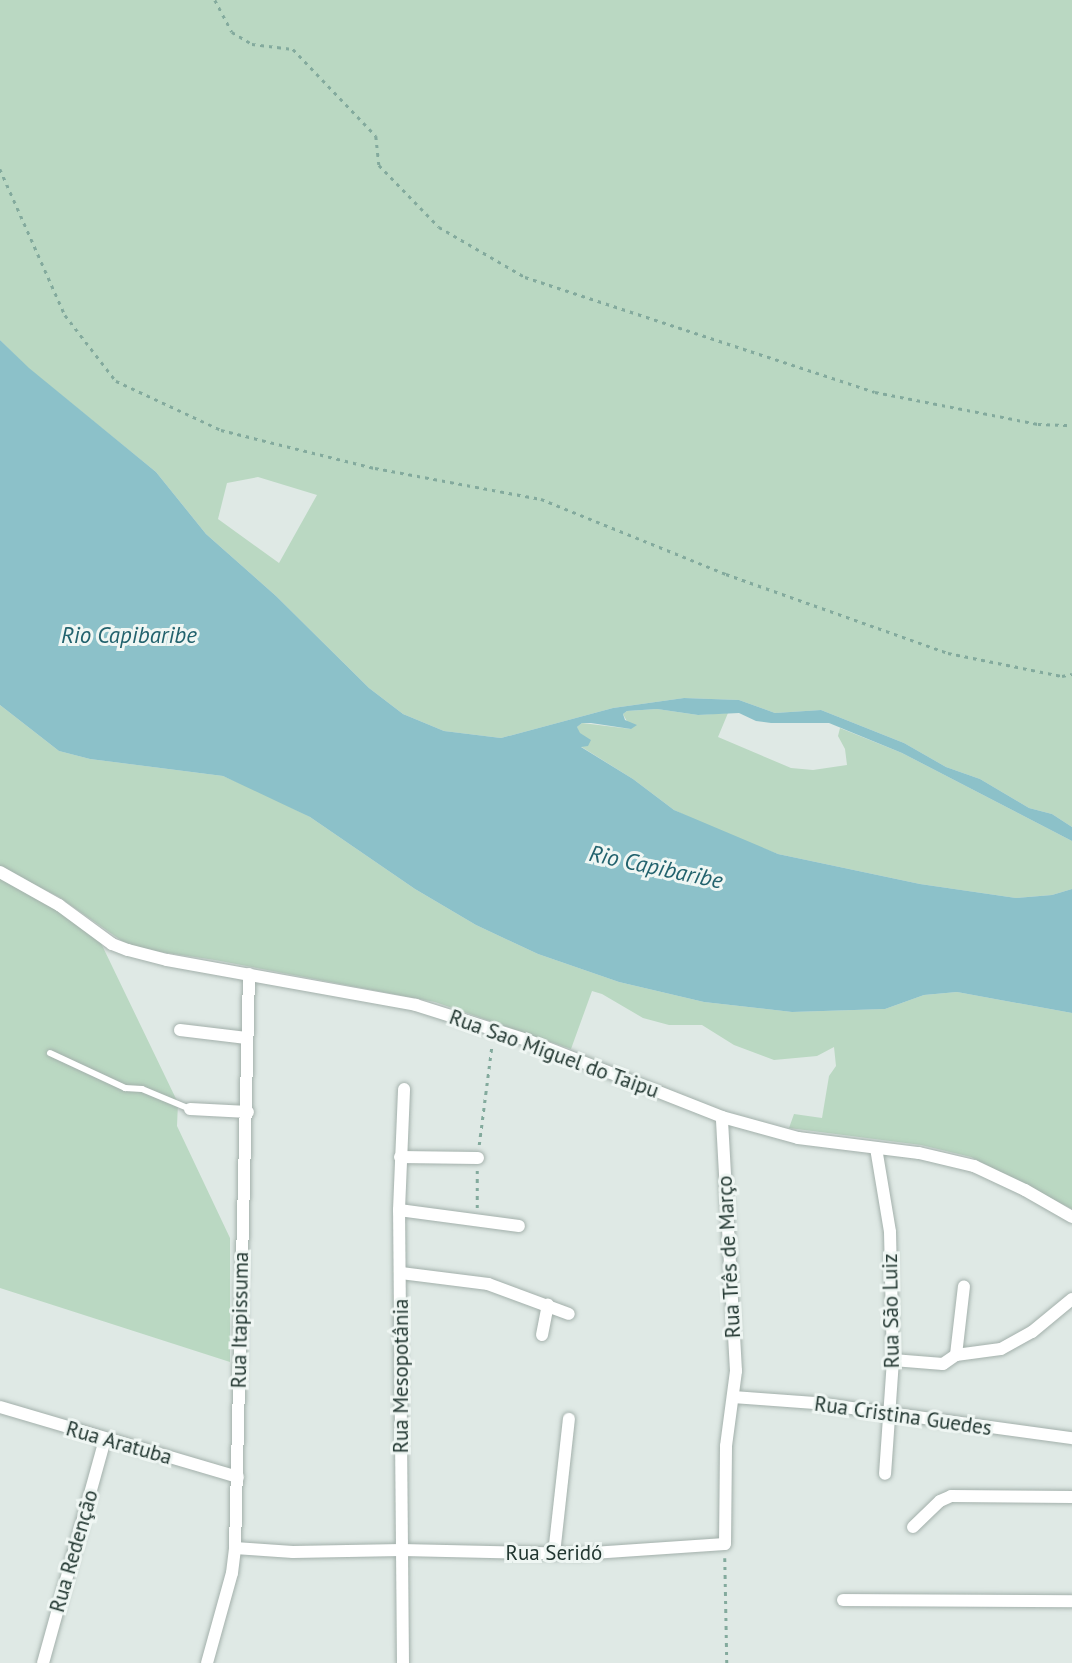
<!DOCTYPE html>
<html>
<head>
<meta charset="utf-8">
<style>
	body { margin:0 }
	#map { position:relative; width:1072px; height:1663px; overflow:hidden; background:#dfe9e5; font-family:"PT Sans",sans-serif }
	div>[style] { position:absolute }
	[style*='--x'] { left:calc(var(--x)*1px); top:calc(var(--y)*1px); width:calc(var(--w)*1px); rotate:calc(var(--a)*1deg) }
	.green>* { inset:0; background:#bad8c2 }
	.water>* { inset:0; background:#8cc1c9 }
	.path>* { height:2.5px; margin-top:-1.25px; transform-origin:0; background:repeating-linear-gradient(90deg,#83aa9d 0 3.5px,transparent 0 8.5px) }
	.roads { filter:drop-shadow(0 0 2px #a3b0ab) drop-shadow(0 0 2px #a3b0ab) }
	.service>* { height:6px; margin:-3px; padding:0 3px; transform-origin:3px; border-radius:3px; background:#fff }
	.minor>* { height:12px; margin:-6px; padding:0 6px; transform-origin:6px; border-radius:6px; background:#fff }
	span { translate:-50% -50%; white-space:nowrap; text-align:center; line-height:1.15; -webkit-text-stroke:6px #eff6f3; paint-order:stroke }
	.street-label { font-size:21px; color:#223731 }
	.water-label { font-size:23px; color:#22626d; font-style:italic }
</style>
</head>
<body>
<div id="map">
	<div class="green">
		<i style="clip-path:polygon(evenodd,0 0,1072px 0,1072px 827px,1052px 814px,1029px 808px,980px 779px,946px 767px,904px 743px,821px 710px,775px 713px,739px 700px,684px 698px,613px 708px,501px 738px,444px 731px,403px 714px,369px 688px,276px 596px,206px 534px,156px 472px,28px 368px,0 340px,0 0,258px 477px,317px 495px,279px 563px,218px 519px,227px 483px,258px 477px)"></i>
		<i style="clip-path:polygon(0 705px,59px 751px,90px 759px,223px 776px,269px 796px,310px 817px,415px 889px,476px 925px,538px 954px,619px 982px,704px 1002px,792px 1012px,885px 1009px,924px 995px,957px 992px,1072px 1013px,1072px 1209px,971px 1157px,921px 1145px,789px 1128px,794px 1114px,822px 1118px,829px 1076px,836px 1066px,834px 1047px,817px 1056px,774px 1060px,734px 1045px,702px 1025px,669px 1025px,643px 1018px,602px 994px,592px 991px,571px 1049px,435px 1002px,215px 960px,140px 949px,122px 941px,59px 897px,0 867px)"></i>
		<i style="clip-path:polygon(657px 709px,698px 715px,728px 713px,718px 737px,791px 768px,813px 770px,847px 765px,845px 749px,838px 736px,840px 728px,902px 753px,1072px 841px,1072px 889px,1052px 895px,1016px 898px,920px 884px,778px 854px,724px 834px,674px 810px,633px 779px,580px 746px,577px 727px,582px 723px,631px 729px,623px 714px,627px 711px)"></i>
		<i style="clip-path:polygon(0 877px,43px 899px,99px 939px,178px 1103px,177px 1126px,230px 1238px,230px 1362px,0 1288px)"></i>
	</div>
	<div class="water">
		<i style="clip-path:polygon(0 340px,29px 368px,156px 472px,206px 534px,276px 596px,369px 688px,403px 714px,444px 731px,501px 738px,613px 708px,684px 698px,739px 700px,775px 713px,821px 710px,904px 743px,946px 767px,980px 779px,1029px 808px,1052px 814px,1072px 827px,1072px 841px,902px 753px,829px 723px,771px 723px,756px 721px,739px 713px,698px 715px,657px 709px,627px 711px,623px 714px,625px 720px,637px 725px,631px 729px,591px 723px,582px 723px,577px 727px,580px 733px,591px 740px,588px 746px,581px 747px,633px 779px,674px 810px,778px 854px,920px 884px,1016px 898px,1052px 895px,1072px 889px,1072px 1013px,957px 992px,924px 995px,885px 1009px,792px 1012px,704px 1002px,619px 982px,538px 954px,476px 925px,415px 889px,310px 817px,223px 776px,90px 759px,59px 751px,0 705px)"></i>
	</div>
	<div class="path">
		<i style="--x:215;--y:0;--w:36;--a:62"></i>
		<i style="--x:232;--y:32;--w:23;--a:31"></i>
		<i style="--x:252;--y:44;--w:41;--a:7"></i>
		<i style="--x:293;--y:49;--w:120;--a:46.3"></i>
		<i style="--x:376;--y:136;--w:29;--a:84"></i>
		<i style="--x:379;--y:165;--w:86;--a:45.9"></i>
		<i style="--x:439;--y:227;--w:99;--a:30.2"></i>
		<i style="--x:525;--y:277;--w:368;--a:18.2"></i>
		<i style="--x:875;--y:392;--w:166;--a:11.1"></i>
		<i style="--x:1038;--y:424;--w:34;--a:2"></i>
		<i style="--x:0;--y:169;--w:160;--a:66"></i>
		<i style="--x:65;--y:315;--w:83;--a:52.3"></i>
		<i style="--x:116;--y:381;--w:116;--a:25"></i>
		<i style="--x:221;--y:430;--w:159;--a:13.9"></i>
		<i style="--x:375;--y:468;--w:169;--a:10.6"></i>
		<i style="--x:541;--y:499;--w:200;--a:22.1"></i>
		<i style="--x:726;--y:574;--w:236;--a:19.6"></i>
		<i style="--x:948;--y:653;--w:116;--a:11.4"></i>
		<i style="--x:1062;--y:676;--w:10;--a:-11"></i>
		<i style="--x:479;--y:1145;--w:102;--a:-82.7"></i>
		<i style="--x:477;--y:1208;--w:39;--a:-90"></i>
		<i style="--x:725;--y:1558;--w:105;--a:88.9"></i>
	</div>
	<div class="roads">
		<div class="service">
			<i style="--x:50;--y:1053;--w:83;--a:25"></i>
			<i style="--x:125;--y:1088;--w:17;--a:3"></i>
			<i style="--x:142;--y:1089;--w:52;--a:22.6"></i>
		</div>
		<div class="minor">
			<i style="--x:0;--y:872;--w:68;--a:29.2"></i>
			<i style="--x:59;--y:905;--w:66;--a:36.3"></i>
			<i style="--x:112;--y:944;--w:17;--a:21"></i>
			<i style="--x:128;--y:950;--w:40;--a:14.4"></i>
			<i style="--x:167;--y:960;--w:253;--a:10.2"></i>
			<i style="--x:416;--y:1005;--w:116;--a:17.5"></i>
			<i style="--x:527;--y:1040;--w:210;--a:21.5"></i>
			<i style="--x:722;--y:1117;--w:79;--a:15.4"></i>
			<i style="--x:798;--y:1138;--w:122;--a:7.1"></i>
			<i style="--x:919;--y:1153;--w:57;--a:13.3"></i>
			<i style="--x:974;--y:1166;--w:56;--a:25.2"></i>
			<i style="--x:1025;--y:1190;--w:54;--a:29.9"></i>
			<i style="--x:180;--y:1030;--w:67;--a:6.8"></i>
			<i style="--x:190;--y:1109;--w:58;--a:3"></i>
			<i style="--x:876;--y:1148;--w:85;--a:80.5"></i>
			<i style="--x:890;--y:1232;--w:128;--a:88.7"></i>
			<i style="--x:893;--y:1360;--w:114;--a:94"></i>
			<i style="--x:400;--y:1157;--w:78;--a:0.7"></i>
			<i style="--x:399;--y:1210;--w:121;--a:7.6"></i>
			<i style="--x:401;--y:1273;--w:88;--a:7.2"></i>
			<i style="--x:488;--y:1284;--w:86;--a:20.3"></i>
			<i style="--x:542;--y:1335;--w:31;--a:-79"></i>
			<i style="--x:956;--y:1355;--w:69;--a:-83.4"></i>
			<i style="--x:893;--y:1360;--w:50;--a:4.6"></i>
			<i style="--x:943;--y:1364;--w:16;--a:-35"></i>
			<i style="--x:956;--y:1355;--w:45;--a:-7.6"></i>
			<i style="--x:1001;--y:1349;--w:35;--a:-29"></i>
			<i style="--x:1032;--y:1332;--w:52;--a:-39.5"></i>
			<i style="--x:733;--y:1397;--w:82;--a:4.2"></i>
			<i style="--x:815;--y:1403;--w:259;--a:7.8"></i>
			<i style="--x:0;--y:1407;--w:248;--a:16.4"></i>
			<i style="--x:913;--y:1527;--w:37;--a:-44"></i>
			<i style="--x:940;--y:1501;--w:12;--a:-24"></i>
			<i style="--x:951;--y:1496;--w:121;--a:0.5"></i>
			<i style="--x:235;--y:1548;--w:58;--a:3.9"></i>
			<i style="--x:293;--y:1552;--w:109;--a:-1.1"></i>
			<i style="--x:402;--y:1550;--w:176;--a:1.3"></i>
			<i style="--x:578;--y:1554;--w:147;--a:-3.9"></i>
			<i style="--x:725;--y:1544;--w:98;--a:-89.4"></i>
			<i style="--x:726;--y:1446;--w:76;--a:-82.4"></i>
			<i style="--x:736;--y:1371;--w:254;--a:-93.2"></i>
			<i style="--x:554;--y:1554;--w:136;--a:-83.7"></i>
			<i style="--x:843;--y:1600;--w:229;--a:0.3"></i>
			<i style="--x:43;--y:1663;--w:232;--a:-74.5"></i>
			<i style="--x:207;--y:1663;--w:93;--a:-74.5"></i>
			<i style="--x:232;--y:1573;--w:25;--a:-83"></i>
			<i style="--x:235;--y:1548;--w:574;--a:-88.6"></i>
			<i style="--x:403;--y:1663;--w:453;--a:-90.5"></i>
			<i style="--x:399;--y:1210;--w:121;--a:-87.6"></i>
		</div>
	</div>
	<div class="street-label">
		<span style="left:554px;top:1054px;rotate:20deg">Rua Sao Miguel do Taipu</span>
		<span style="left:729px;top:1257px;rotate:-93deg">Rua Três de Março</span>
		<span style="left:891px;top:1311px;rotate:-91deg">Rua São Luiz</span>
		<span style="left:240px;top:1320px;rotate:-89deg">Rua Itapissuma</span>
		<span style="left:401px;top:1376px;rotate:-90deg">Rua Mesopotânia</span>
		<span style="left:903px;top:1416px;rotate:8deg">Rua Cristina Guedes</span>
		<span style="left:119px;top:1443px;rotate:16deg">Rua Aratuba</span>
		<span style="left:74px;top:1551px;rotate:-74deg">Rua Redenção</span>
		<span style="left:554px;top:1553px">Rua Seridó</span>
	</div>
	<div class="water-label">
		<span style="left:129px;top:635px">Rio Capibaribe</span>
		<span style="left:656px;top:867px;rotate:12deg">Rio Capibaribe</span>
	</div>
</div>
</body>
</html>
